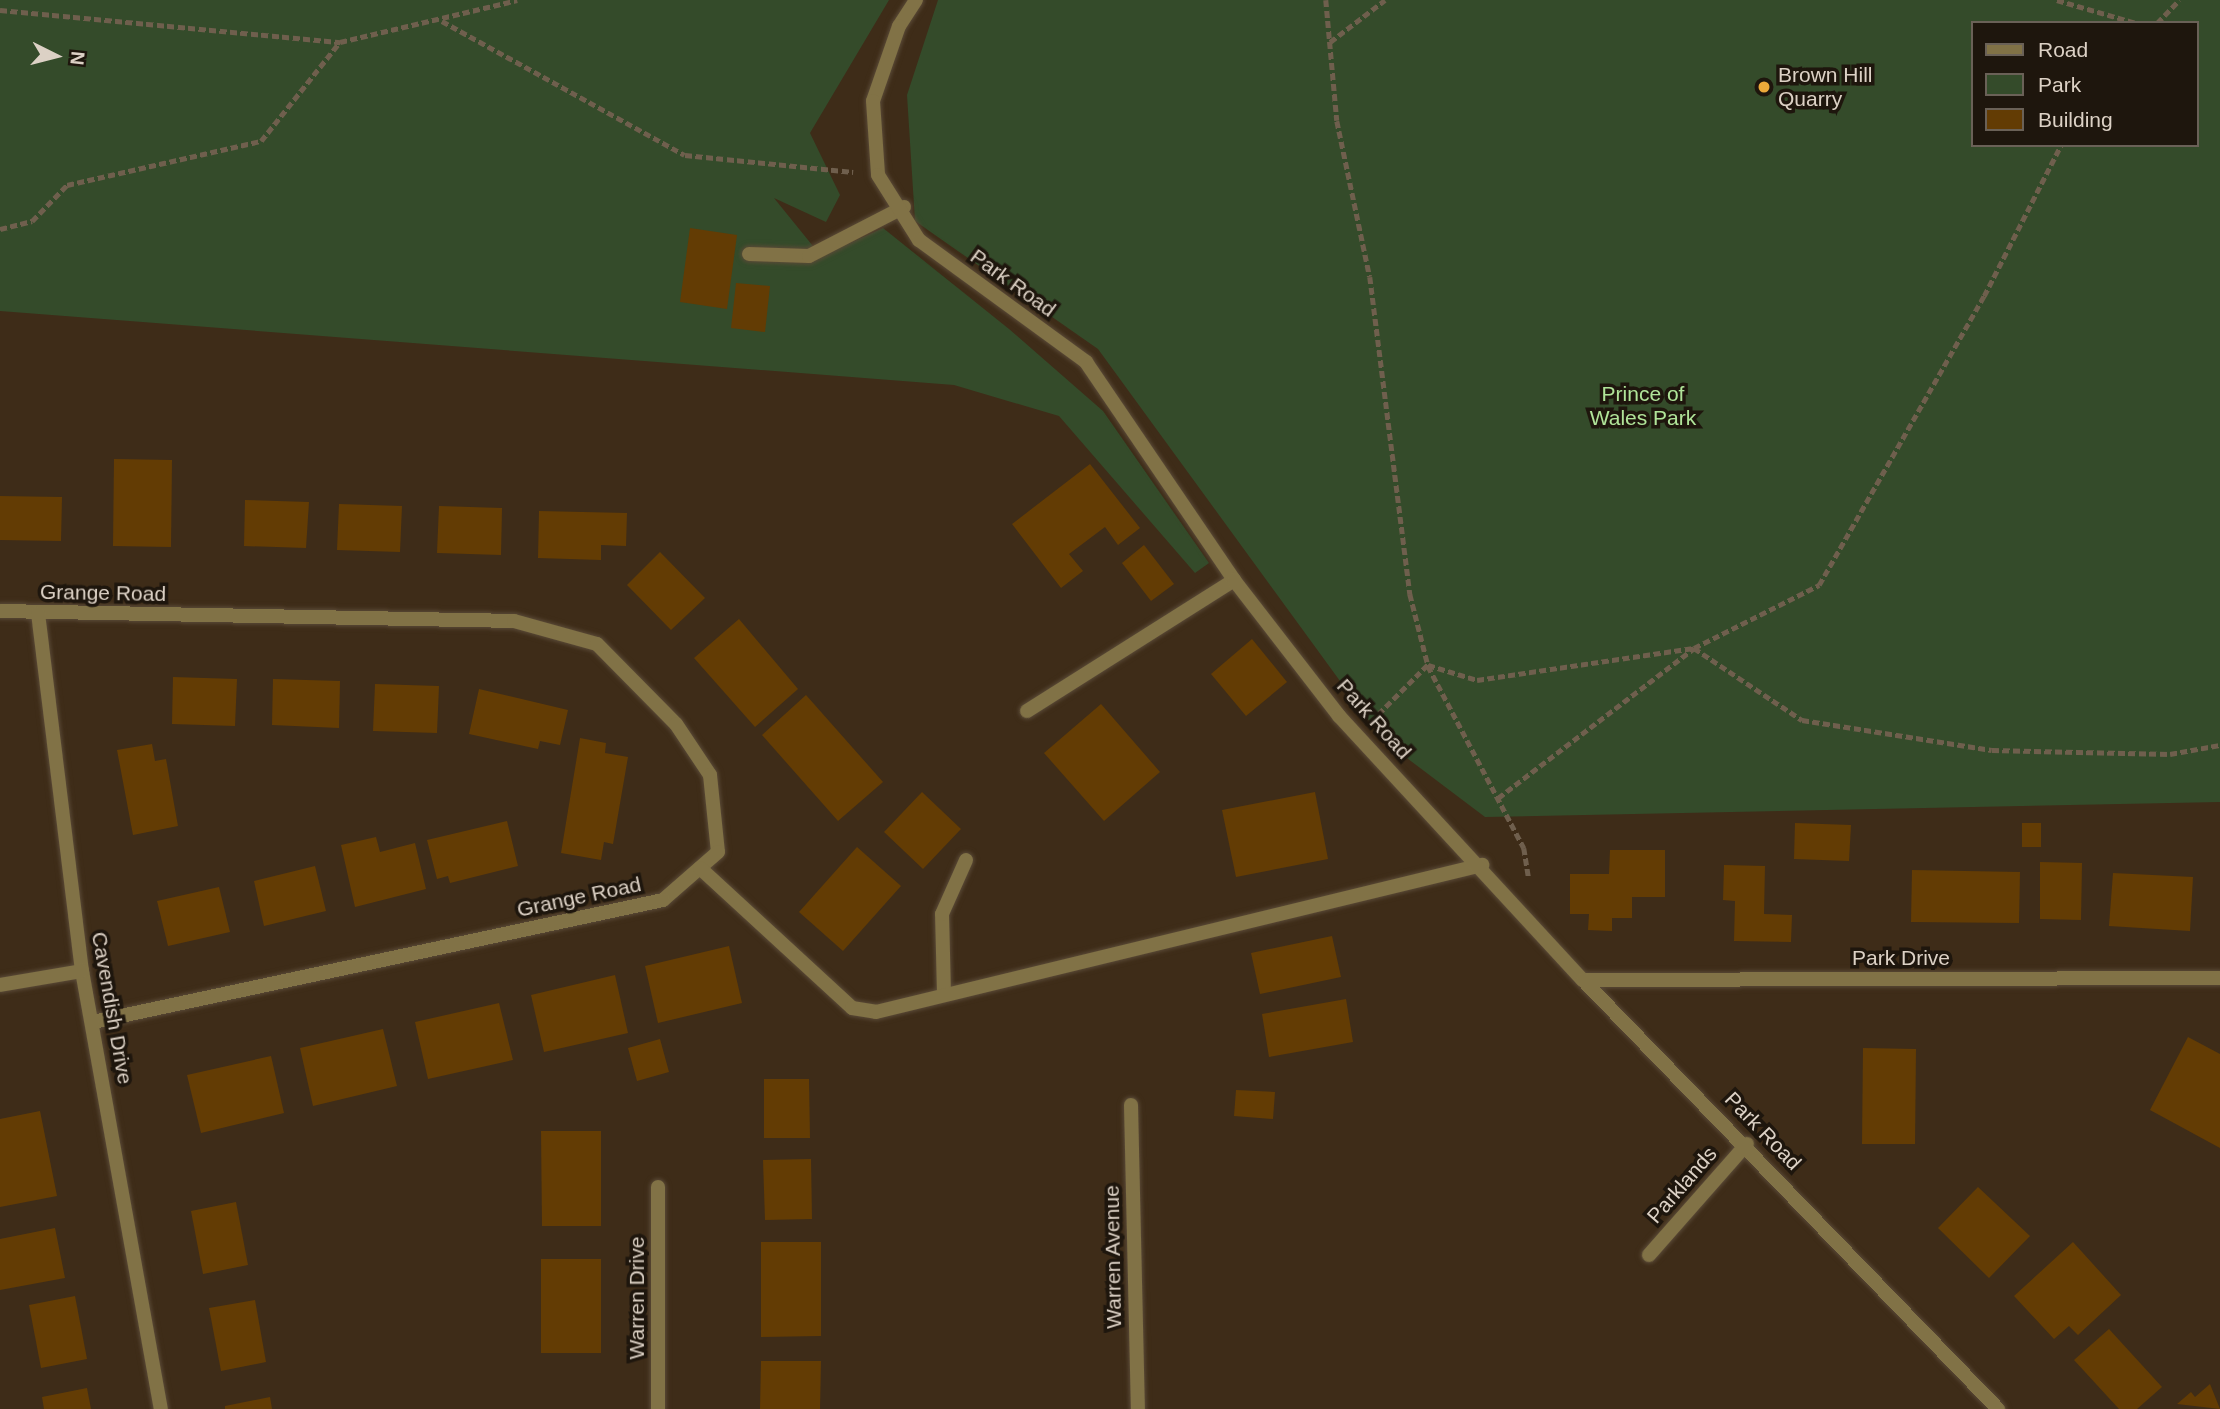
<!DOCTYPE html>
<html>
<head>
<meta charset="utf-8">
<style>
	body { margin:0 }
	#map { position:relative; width:2220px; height:1409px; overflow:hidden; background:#3e2c18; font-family:Helvetica,sans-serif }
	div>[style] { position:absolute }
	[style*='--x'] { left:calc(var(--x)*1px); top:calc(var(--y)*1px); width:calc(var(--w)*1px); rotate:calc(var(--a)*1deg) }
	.green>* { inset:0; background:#344b2a }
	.building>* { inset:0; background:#633c04 }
	.path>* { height:4.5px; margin-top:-2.25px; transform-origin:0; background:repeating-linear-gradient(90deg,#6f5f4d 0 7px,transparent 0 10.5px) }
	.roads { filter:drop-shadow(0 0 2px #5a4a37) drop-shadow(0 0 2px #5a4a37) }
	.service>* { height:14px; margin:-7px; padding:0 7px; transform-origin:7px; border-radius:7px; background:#817246 }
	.minor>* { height:14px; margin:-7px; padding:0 7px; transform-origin:7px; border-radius:7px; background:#817246 }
	.tertiary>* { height:14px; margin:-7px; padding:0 7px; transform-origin:7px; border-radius:7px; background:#817246 }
	.dots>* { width:19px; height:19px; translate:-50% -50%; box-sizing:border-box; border:4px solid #1e160d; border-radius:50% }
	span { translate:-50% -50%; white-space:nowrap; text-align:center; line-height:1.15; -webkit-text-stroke:7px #1e160d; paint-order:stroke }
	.poi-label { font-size:21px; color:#dcd1c5 }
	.left { translate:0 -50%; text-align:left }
	.street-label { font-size:21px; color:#dcd1c5 }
	.park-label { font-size:21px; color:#b0e499 }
	.legend { position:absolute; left:1971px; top:21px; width:228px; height:126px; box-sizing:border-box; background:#1e160d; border:2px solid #6a6157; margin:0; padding:9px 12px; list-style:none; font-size:21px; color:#dcd1c5 }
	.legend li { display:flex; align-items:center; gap:14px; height:35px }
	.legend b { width:35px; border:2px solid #6a6157 }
	.north { position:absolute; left:21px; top:21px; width:70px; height:70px; -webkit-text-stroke:5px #1e160d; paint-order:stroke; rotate:96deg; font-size:19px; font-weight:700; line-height:28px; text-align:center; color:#dcd1c5 }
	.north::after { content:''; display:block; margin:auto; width:24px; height:32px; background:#dcd1c5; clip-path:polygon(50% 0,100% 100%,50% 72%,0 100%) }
</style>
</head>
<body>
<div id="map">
	<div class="green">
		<i style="clip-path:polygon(0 0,889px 0,810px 133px,840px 195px,826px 222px,774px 198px,821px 256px,883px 228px,1009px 329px,1103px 411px,1209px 563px,1195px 573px,1059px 416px,954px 385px,0 311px)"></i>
		<i style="clip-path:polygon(evenodd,938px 0,2220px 0,2220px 802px,1485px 817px,1383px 740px,1098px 349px,915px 221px,907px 95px,938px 0,1973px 23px,2197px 23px,2197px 145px,1973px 145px,1973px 23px)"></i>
	</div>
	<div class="building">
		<i style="clip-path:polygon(690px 228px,737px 235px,727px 309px,680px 302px)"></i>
		<i style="clip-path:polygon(736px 283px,770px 286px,765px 332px,731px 328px)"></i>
		<i style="clip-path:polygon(114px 459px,172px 460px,171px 547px,113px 546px)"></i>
		<i style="clip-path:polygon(1090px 464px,1140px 528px,1118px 545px,1105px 527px,1069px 554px,1083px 571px,1061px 588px,1012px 524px)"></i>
		<i style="clip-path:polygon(0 496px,62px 497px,61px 541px,0 540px)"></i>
		<i style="clip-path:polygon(245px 500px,309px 502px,306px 548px,244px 546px)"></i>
		<i style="clip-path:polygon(339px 504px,402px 506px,400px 552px,337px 550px)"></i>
		<i style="clip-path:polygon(439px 506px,502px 508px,501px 555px,437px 553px)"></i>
		<i style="clip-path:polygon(539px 511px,627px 513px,626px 546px,601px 545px,601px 560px,538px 558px)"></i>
		<i style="clip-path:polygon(1144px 545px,1174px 584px,1151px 601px,1122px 563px)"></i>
		<i style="clip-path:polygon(660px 552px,705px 598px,671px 630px,627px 585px)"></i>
		<i style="clip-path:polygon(739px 619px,798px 689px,755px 727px,694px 658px)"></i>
		<i style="clip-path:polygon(1252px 639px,1287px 682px,1246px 716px,1211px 674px)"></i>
		<i style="clip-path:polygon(173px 677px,237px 679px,235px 726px,172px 724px)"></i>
		<i style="clip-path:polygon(273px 679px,340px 681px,339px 728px,272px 725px)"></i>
		<i style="clip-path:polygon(375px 684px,439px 686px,437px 733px,373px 731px)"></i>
		<i style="clip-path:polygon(479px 689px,568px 710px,560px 745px,540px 741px,538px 749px,469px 734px)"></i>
		<i style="clip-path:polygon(806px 695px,883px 782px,838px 821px,762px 735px)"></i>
		<i style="clip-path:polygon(1101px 704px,1160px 772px,1104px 821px,1044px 753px)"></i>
		<i style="clip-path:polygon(580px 738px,606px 743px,605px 753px,628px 757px,613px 844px,604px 842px,601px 860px,561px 853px)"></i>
		<i style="clip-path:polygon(152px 744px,155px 761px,166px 759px,178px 826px,133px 835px,117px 750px)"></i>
		<i style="clip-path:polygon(922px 792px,961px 829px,923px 869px,884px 832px)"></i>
		<i style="clip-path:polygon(1315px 792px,1328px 859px,1236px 877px,1222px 810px)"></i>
		<i style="clip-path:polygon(507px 821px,518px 866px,450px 883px,448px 876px,437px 879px,427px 840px)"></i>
		<i style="clip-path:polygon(1795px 823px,1851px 825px,1849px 861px,1794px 859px)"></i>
		<i style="clip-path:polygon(2022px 823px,2041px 823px,2041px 847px,2022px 847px)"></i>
		<i style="clip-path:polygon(376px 837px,380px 852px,415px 843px,426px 889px,355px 907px,341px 845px)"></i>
		<i style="clip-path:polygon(857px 847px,901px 886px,843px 951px,799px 912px)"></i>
		<i style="clip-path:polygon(1610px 850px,1665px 850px,1665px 897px,1632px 897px,1632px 918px,1612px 918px,1612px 931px,1588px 930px,1589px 914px,1570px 914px,1570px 874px,1609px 874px)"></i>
		<i style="clip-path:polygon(2040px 862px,2082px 863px,2081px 920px,2040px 919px)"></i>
		<i style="clip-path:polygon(1724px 865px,1765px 866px,1764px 914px,1792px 915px,1791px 942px,1734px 941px,1735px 901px,1723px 900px)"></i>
		<i style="clip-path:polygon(315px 866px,326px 911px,264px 926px,254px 881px)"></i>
		<i style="clip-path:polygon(1912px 870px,2020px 872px,2019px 923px,1911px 922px)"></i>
		<i style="clip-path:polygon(2113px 873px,2193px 877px,2190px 931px,2109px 926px)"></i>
		<i style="clip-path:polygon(219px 887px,230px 932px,168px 946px,157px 901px)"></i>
		<i style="clip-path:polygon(1332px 936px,1341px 977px,1260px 994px,1251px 953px)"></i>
		<i style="clip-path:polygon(729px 946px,742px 1003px,658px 1023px,645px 966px)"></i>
		<i style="clip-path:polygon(615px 975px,628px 1033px,544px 1052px,531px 995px)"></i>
		<i style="clip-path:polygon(1346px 999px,1353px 1042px,1269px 1057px,1262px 1014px)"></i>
		<i style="clip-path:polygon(499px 1003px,513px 1060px,428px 1079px,415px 1022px)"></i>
		<i style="clip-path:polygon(383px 1029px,397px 1086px,313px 1106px,300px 1048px)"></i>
		<i style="clip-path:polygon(2188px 1037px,2220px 1054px,2220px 1148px,2150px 1110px)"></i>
		<i style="clip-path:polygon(660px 1039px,669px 1072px,637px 1081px,628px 1048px)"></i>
		<i style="clip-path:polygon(1863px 1048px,1916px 1049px,1915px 1144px,1862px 1144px)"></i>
		<i style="clip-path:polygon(271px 1056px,284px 1113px,201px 1133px,187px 1075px)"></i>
		<i style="clip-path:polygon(764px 1079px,809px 1079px,810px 1138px,764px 1138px)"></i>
		<i style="clip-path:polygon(1236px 1090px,1275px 1092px,1273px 1119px,1234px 1116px)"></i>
		<i style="clip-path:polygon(40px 1111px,57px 1196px,0 1207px,0 1119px)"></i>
		<i style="clip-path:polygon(541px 1131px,601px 1131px,601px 1226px,542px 1226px)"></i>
		<i style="clip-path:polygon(811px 1159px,812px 1219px,765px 1220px,763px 1160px)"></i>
		<i style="clip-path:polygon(1978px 1187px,2030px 1236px,1989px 1278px,1938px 1228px)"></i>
		<i style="clip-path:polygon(236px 1202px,248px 1265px,203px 1274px,191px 1211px)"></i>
		<i style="clip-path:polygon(55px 1228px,65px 1278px,0 1290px,0 1239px)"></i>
		<i style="clip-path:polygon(761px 1242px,821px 1242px,821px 1336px,761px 1337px)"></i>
		<i style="clip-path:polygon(2073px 1242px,2121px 1295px,2078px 1335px,2069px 1326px,2054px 1339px,2014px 1296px)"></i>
		<i style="clip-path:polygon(541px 1259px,601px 1259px,601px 1353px,541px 1353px)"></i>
		<i style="clip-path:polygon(75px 1296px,87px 1359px,41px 1368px,29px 1305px)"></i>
		<i style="clip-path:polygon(255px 1300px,266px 1362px,221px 1371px,209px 1308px)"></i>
		<i style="clip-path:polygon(2109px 1329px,2162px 1387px,2137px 1409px,2119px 1409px,2074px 1360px)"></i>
		<i style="clip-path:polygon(761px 1361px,821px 1361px,820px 1409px,760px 1409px)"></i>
		<i style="clip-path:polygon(2210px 1384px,2220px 1409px,2177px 1404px,2191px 1392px,2195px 1397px)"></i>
		<i style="clip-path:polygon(87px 1388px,91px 1409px,44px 1409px,42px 1397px)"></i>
		<i style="clip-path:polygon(270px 1397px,272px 1409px,225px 1409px,225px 1406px)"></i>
	</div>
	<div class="path">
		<i style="--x:1326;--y:0;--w:121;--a:84.8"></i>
		<i style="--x:1337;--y:121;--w:159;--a:78.1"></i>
		<i style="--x:1370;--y:277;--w:320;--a:82.8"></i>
		<i style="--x:1410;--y:594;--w:73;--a:75.8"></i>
		<i style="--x:1428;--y:665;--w:72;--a:135"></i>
		<i style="--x:2057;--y:0;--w:82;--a:16.2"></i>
		<i style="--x:0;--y:10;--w:342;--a:5.4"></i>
		<i style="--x:340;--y:42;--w:182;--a:-13.3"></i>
		<i style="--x:442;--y:21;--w:277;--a:28.9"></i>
		<i style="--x:685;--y:155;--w:169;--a:5.8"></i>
		<i style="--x:2157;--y:23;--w:32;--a:-46"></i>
		<i style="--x:1330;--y:42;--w:69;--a:-37.4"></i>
		<i style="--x:0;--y:229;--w:33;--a:-14"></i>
		<i style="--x:32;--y:221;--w:50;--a:-45.8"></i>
		<i style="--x:67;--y:185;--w:199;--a:-12.8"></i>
		<i style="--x:261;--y:141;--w:125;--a:-51.5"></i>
		<i style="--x:1428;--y:665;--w:51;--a:17"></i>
		<i style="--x:1477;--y:680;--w:219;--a:-8.4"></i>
		<i style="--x:1694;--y:648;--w:140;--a:-26.7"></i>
		<i style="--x:1819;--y:585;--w:333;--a:-60.3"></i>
		<i style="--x:1984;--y:296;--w:169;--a:-63"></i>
		<i style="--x:1428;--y:666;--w:206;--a:62.2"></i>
		<i style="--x:1524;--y:848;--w:30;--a:81"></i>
		<i style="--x:1498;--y:798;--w:247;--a:-37.4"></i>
		<i style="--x:1694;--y:648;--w:130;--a:33.7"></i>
		<i style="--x:1802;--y:720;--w:192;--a:9"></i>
		<i style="--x:1992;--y:750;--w:178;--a:1.3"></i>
		<i style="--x:2170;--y:754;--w:51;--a:-10.2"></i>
	</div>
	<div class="roads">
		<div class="service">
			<i style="--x:749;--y:254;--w:60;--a:1.9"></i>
			<i style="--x:809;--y:256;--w:107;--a:-27.3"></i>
			<i style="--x:944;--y:994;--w:80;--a:-91.4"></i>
			<i style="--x:942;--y:914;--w:59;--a:-66"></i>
		</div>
		<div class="minor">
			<i style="--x:0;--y:611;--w:514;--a:1.11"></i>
			<i style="--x:514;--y:621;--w:86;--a:15.5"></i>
			<i style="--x:597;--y:644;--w:112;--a:45.4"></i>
			<i style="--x:676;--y:724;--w:61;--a:56.3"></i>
			<i style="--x:710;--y:775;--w:77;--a:84.1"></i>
			<i style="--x:718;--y:852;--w:73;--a:138.9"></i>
			<i style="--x:663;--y:900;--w:583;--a:167.92"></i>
			<i style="--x:38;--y:613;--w:361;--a:83"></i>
			<i style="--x:82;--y:971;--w:445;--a:79.8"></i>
			<i style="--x:1027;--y:711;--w:245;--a:-32.3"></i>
			<i style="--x:700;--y:868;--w:207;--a:42.6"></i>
			<i style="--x:852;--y:1008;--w:24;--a:9"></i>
			<i style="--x:876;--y:1012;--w:624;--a:-13.64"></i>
			<i style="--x:1583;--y:980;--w:637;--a:-0.18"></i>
			<i style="--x:0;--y:985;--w:83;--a:-9.7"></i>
			<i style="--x:1131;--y:1105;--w:304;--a:88.7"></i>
			<i style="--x:1649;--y:1255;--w:148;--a:-48.6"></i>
			<i style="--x:658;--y:1409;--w:222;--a:-90"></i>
		</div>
		<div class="tertiary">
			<i style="--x:916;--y:0;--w:31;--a:123"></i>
			<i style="--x:899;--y:26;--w:79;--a:109.1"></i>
			<i style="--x:873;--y:101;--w:74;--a:86.1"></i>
			<i style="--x:878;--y:175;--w:77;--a:57.8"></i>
			<i style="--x:919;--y:240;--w:207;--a:36.1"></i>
			<i style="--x:1086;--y:362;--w:263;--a:55.8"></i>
			<i style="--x:1234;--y:580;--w:172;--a:52.3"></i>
			<i style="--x:1339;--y:716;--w:359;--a:47.3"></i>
			<i style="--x:1583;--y:980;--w:597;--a:45.95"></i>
		</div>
	</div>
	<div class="dots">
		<i style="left:1764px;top:87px;background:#eca93a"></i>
	</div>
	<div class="poi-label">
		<span class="left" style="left:1778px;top:87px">Brown Hill<br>Quarry</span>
	</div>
	<div class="street-label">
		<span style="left:1013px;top:283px;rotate:36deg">Park Road</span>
		<span style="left:103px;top:593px;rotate:1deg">Grange Road</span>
		<span style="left:1374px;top:719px;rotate:48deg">Park Road</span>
		<span style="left:579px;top:897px;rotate:-12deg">Grange Road</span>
		<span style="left:1901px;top:958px">Park Drive</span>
		<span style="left:112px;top:1008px;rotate:80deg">Cavendish Drive</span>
		<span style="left:1763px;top:1131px;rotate:46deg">Park Road</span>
		<span style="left:1682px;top:1185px;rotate:-49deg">Parklands</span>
		<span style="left:1113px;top:1257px;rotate:-91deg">Warren Avenue</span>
		<span style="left:637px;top:1298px;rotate:-90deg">Warren Drive</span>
	</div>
	<div class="park-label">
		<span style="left:1643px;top:406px">Prince of<br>Wales Park</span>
	</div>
	<ul class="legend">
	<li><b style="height:9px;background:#817246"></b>Road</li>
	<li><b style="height:19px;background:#344b2a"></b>Park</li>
	<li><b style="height:19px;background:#633c04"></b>Building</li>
	</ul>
	<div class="north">N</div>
</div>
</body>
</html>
